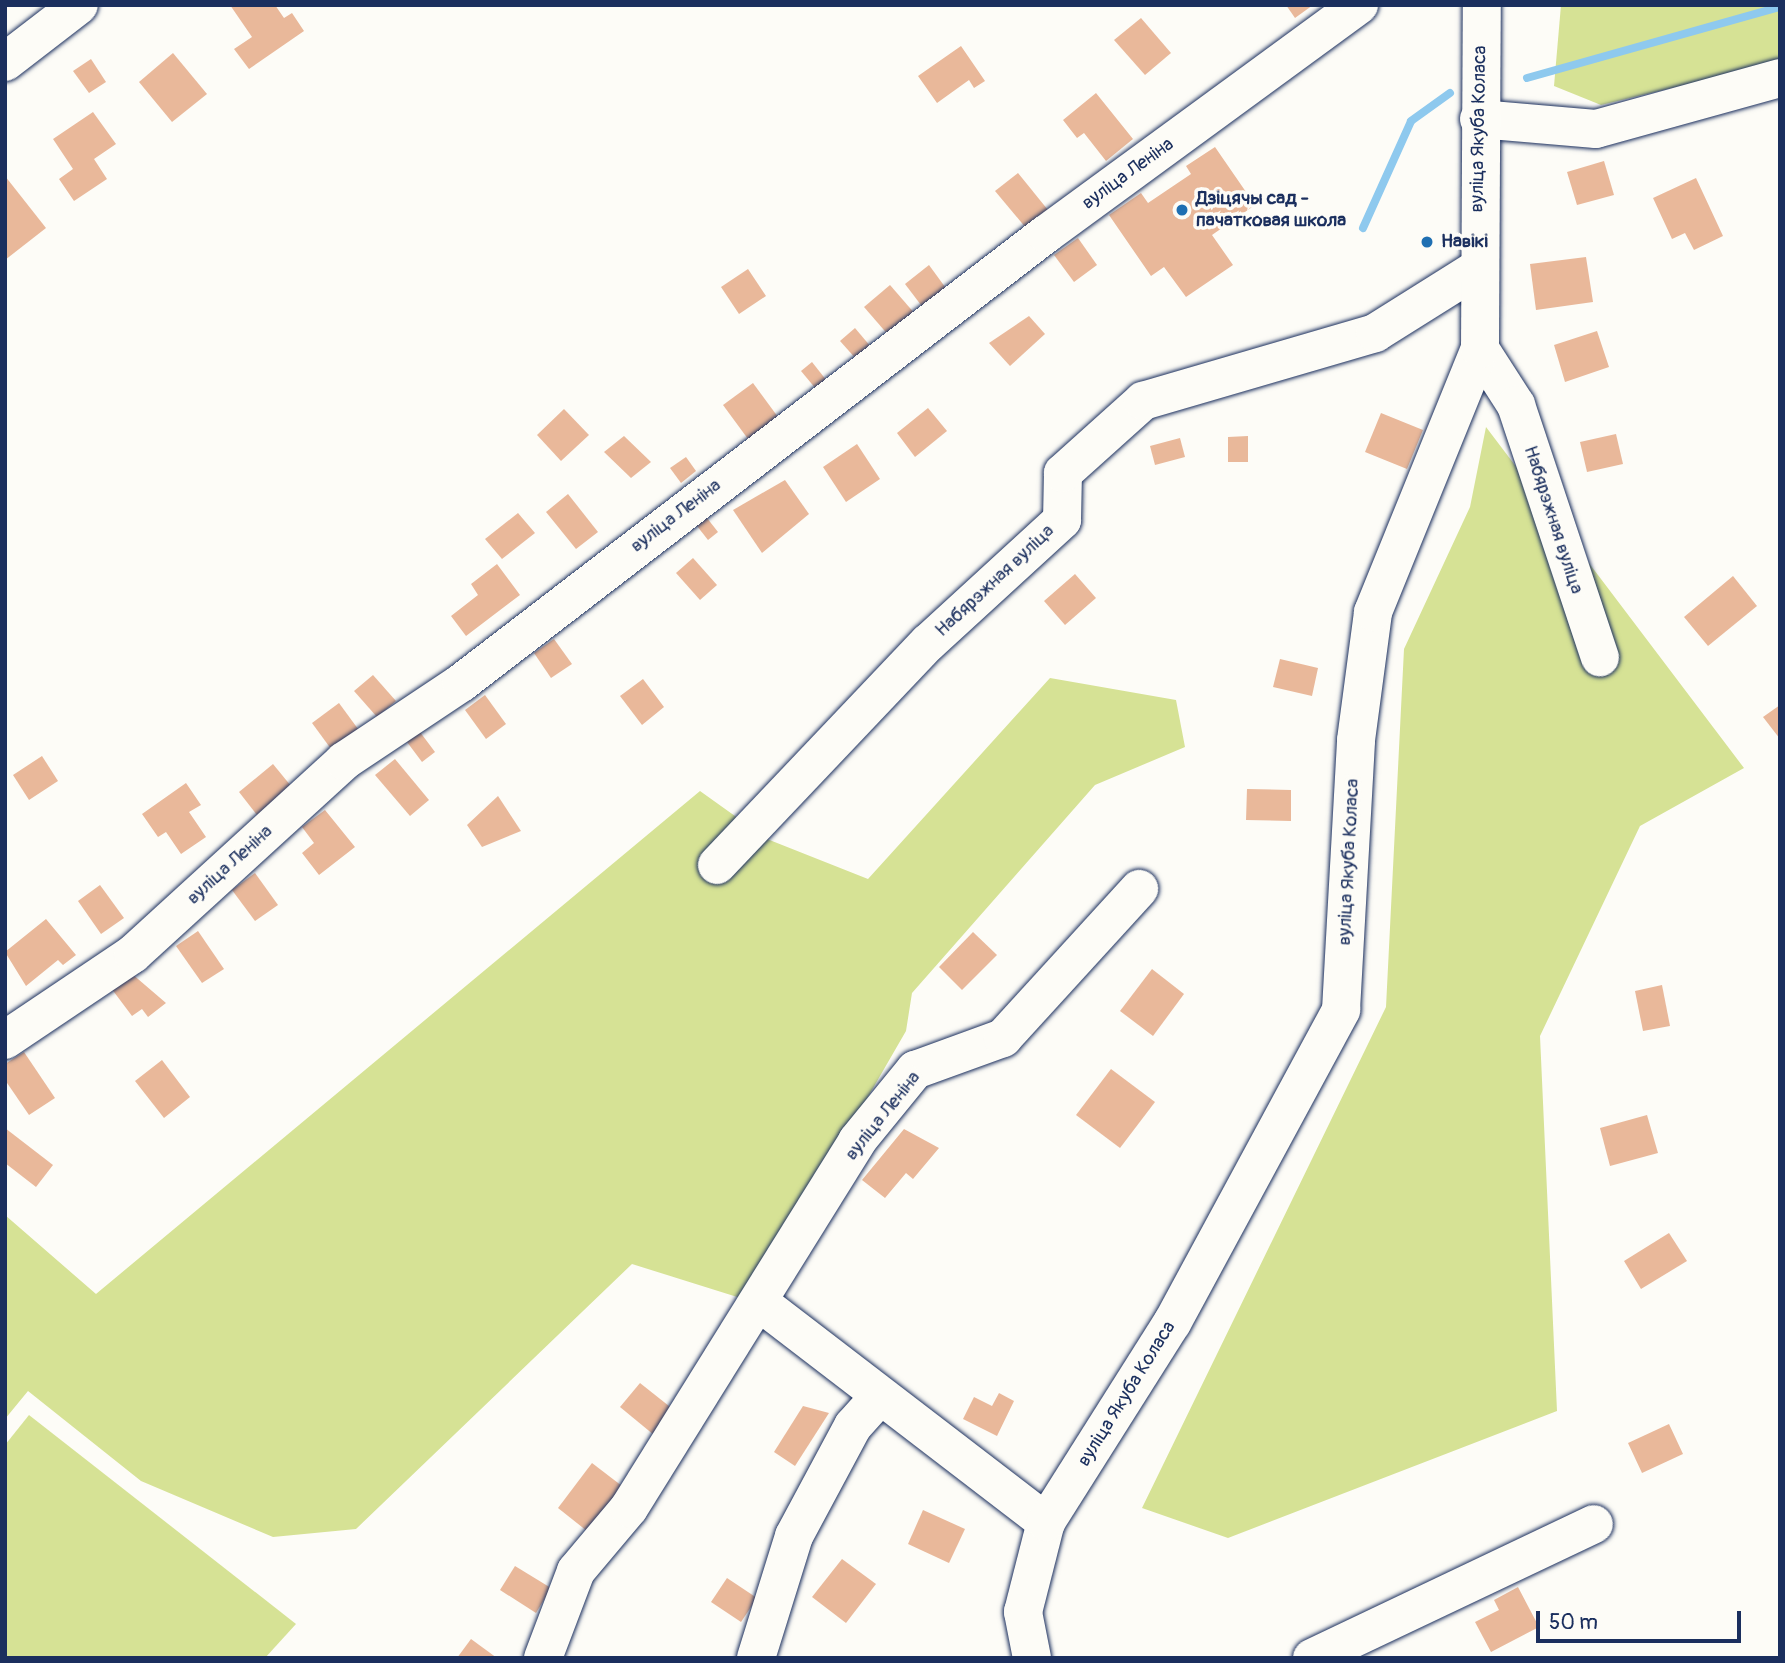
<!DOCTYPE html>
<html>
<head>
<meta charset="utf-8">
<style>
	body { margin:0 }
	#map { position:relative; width:1785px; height:1663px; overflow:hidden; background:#fdfcf7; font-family:Pangolin,sans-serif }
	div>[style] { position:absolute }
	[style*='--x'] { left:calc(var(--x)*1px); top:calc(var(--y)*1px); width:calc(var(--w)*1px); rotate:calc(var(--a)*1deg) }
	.green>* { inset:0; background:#d6e295 }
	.stream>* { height:8px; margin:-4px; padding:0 4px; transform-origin:4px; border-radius:4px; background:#8ec9ee }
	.building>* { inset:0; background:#e9b89a }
	.roads { filter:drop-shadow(0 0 2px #1b2f5e) drop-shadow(0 0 2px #1b2f5e) }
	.minor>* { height:38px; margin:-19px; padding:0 19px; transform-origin:19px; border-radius:19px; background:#fdfcf7 }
	.dots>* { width:19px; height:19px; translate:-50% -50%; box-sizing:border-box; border:4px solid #fdfcf7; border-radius:50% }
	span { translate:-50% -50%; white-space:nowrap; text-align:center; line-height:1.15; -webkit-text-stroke:7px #fdfcf7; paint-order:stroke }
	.street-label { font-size:19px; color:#1b2f5e }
	.poi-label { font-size:19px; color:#1b2f5e; font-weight:700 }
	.left { translate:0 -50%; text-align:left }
	.frame { position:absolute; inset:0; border:7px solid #1b2f5e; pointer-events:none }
	.scale { position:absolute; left:1536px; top:1611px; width:205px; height:32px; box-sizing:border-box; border:4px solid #1b2f5e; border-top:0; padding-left:9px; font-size:21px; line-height:24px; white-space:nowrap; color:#1b2f5e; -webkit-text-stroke:5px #fdfcf7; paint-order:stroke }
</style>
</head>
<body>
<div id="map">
	<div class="green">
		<i style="clip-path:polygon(1561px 5px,1780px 5px,1780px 62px,1601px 105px,1554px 86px)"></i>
		<i style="clip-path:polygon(1486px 427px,1744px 768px,1640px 826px,1540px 1036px,1557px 1411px,1228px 1538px,1142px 1508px,1386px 1007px,1404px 649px,1470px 507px)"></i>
		<i style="clip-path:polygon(1050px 678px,1176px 700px,1185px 747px,1095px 785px,912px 993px,906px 1031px,750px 1301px,632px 1264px,356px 1529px,273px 1537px,141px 1481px,28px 1391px,5px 1419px,5px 1215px,96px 1294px,700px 791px,767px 839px,868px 879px)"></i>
		<i style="clip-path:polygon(29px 1415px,296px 1624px,265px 1658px,5px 1658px,5px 1445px)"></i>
	</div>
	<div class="stream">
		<i style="--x:1527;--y:78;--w:263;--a:-15.7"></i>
		<i style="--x:1363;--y:228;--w:117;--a:-65.8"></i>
		<i style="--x:1411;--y:121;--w:48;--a:-35.7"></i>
	</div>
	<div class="building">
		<i style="clip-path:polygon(230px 5px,275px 5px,284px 18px,292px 13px,304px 31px,249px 69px,234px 49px,252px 37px)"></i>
		<i style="clip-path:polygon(1286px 5px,1313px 5px,1295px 18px)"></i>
		<i style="clip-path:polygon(1141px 18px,1171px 53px,1145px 75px,1114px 40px)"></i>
		<i style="clip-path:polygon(961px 46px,985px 81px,974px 88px,969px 80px,937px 103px,918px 76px)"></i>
		<i style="clip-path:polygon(173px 53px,207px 94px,172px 122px,139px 82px)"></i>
		<i style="clip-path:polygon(91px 59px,106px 82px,89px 93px,73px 71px)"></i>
		<i style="clip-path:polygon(1096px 93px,1133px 139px,1106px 161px,1084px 133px,1077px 138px,1063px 120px)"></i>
		<i style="clip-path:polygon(93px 112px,116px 144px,94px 159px,107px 179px,74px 201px,59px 179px,73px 169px,53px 139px)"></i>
		<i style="clip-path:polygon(1215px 147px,1255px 205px,1212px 235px,1233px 265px,1186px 297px,1164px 267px,1151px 276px,1109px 215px,1141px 193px,1148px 203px,1191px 174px,1186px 166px)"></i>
		<i style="clip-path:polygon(1604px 161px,1614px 195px,1577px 205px,1567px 172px)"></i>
		<i style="clip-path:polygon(1018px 173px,1048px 210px,1026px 228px,995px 191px)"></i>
		<i style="clip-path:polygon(5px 176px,46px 228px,5px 260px)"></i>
		<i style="clip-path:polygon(1696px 178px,1723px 236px,1694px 250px,1685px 233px,1672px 239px,1653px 198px)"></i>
		<i style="clip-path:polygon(1078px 238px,1097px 265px,1074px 282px,1054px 255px)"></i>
		<i style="clip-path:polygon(1586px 257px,1593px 302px,1536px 310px,1530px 264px)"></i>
		<i style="clip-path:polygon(929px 265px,948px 291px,924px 309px,905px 284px)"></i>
		<i style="clip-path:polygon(748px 269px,766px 296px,739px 314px,721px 287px)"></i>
		<i style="clip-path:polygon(890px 285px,916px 315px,890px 337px,864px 307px)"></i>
		<i style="clip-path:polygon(1029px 316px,1045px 334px,1010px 366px,989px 343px)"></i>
		<i style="clip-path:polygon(855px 328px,871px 347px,857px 360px,840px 341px)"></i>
		<i style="clip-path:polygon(1597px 331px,1609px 367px,1565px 382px,1554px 345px)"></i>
		<i style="clip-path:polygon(812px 362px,827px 381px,816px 389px,801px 371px)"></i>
		<i style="clip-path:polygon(753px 383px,778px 417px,748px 439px,723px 405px)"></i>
		<i style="clip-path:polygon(928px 408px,947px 431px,915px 457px,897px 433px)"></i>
		<i style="clip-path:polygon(564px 409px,589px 435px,561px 461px,537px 435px)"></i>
		<i style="clip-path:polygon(1381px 413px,1423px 430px,1407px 469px,1365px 452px)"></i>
		<i style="clip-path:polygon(1616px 434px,1623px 464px,1587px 472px,1580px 442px)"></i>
		<i style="clip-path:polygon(624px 436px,651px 462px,631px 478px,604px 452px)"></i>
		<i style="clip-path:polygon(1248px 436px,1248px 462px,1228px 462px,1228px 437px)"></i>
		<i style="clip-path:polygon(1180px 438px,1185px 457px,1155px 465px,1150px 446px)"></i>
		<i style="clip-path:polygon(857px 444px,880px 479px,846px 502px,823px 467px)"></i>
		<i style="clip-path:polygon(686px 457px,696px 471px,681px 483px,670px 468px)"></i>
		<i style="clip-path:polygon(785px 480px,809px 514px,762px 553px,733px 510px)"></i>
		<i style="clip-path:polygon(568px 494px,598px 532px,576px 549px,546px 512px)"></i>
		<i style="clip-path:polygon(518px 513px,535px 533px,502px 559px,485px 539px)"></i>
		<i style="clip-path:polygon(707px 518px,718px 532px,708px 540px,697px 526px)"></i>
		<i style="clip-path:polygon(693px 558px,717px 585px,700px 600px,676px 573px)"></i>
		<i style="clip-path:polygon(497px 564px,520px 595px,466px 636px,451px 616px,478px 595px,471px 584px)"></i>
		<i style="clip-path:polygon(1075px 574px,1096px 598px,1065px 625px,1044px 601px)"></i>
		<i style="clip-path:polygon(1733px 576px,1757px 606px,1708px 646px,1684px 617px)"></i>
		<i style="clip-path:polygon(554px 639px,572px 664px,551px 678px,534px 653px)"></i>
		<i style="clip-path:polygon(1280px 659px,1318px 668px,1312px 696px,1273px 687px)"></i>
		<i style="clip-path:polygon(373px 675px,396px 701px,377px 717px,354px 691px)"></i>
		<i style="clip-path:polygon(643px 679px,664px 707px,642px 725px,620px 696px)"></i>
		<i style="clip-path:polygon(485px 695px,506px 724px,486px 739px,465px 710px)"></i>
		<i style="clip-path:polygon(339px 703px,361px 733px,334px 753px,312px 723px)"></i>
		<i style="clip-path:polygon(1780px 705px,1780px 739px,1763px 717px)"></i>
		<i style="clip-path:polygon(420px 732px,435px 752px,422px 762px,407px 742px)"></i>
		<i style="clip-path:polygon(42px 756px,58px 781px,29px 800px,13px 775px)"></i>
		<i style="clip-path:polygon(395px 759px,429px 800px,410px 816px,375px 775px)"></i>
		<i style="clip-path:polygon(273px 764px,291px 786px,257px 815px,239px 792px)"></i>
		<i style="clip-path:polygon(186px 783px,201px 805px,189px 812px,206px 837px,181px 854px,166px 832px,158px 837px,142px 814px)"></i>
		<i style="clip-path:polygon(1247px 789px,1291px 790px,1291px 821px,1246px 820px)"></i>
		<i style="clip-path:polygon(498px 796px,521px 831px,482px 847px,467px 825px)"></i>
		<i style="clip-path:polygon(325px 810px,355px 847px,319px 875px,302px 853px,314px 843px,302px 827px)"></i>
		<i style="clip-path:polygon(255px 873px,278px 905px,255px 921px,232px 890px)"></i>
		<i style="clip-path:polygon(100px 885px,124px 918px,101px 934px,78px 901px)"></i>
		<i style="clip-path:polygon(46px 919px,76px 955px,63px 965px,58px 960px,26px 986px,5px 952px)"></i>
		<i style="clip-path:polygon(198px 931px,224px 969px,202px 983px,176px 946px)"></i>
		<i style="clip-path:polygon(973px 932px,997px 955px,962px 990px,939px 967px)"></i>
		<i style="clip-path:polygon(1152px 969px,1184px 994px,1153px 1036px,1120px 1011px)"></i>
		<i style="clip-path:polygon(131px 973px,166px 1003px,148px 1017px,142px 1009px,132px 1016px,111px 988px)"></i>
		<i style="clip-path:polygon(1662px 985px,1670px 1026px,1643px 1031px,1635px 991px)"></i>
		<i style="clip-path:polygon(24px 1052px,55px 1098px,29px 1115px,5px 1080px,5px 1064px)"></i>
		<i style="clip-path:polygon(162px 1060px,190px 1097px,164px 1118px,135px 1081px)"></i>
		<i style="clip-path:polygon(1111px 1069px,1155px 1102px,1120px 1148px,1076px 1115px)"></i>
		<i style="clip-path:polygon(1647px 1115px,1658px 1153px,1610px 1166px,1600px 1128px)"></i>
		<i style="clip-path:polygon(5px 1128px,53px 1165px,36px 1187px,5px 1163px)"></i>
		<i style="clip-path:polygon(904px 1129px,939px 1148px,913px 1179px,906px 1173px,885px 1198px,862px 1180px)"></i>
		<i style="clip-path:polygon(1669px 1233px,1687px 1261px,1641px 1289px,1624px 1261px)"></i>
		<i style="clip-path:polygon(640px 1383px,674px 1410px,654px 1435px,620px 1407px)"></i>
		<i style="clip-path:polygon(999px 1393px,1014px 1401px,997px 1436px,963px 1419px,974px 1397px,992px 1406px)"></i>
		<i style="clip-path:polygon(803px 1406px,829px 1413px,795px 1466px,774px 1452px)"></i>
		<i style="clip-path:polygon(1669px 1424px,1683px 1454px,1642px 1473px,1628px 1443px)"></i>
		<i style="clip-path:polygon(592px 1463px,622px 1486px,587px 1531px,558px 1508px)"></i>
		<i style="clip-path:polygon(923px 1510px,965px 1529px,949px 1563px,908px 1544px)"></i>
		<i style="clip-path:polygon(842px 1559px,876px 1584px,846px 1623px,812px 1597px)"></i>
		<i style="clip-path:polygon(515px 1566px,551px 1588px,536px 1613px,500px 1590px)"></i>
		<i style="clip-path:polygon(727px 1578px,757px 1598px,741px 1622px,711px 1602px)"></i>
		<i style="clip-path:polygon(1518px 1587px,1539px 1627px,1491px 1652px,1475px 1622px,1499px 1610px,1494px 1600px)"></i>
		<i style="clip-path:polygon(471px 1639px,497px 1658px,457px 1658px)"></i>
	</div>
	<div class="roads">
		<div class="minor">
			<i style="--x:5;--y:62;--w:93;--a:-37.6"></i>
			<i style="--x:1479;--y:119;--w:117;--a:4.9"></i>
			<i style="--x:1596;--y:129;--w:191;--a:-15.5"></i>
			<i style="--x:1480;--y:349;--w:67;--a:57.3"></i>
			<i style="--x:1516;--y:405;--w:266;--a:71.6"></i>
			<i style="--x:717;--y:865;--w:306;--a:-46.5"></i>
			<i style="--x:928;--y:643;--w:182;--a:-42.5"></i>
			<i style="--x:1062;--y:520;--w:47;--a:-88.8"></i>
			<i style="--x:1063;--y:473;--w:108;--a:-42"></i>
			<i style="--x:1143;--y:401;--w:242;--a:-16.3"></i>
			<i style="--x:1375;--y:333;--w:120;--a:-32.1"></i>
			<i style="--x:5;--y:1040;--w:154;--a:-33.9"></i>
			<i style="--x:133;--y:954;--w:286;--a:-42.4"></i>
			<i style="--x:344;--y:761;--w:141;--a:-33.7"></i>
			<i style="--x:461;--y:683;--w:737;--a:-37.51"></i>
			<i style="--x:1046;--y:234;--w:388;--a:-36.2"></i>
			<i style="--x:759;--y:1302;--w:362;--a:37.5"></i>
			<i style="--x:543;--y:1658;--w:93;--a:-69.2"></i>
			<i style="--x:576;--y:1571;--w:82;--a:-49.9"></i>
			<i style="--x:629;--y:1508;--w:432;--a:-58.1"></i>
			<i style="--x:857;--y:1141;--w:92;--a:-50.8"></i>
			<i style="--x:915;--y:1070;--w:94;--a:-20"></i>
			<i style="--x:1003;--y:1038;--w:202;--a:-47.6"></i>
			<i style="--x:756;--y:1658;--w:128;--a:-72.7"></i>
			<i style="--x:794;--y:1536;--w:125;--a:-61.8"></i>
			<i style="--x:853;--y:1426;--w:40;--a:-48"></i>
			<i style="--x:1032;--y:1658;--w:47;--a:-101.1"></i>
			<i style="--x:1023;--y:1612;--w:93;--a:-75.7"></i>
			<i style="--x:1046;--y:1522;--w:236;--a:-57.7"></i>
			<i style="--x:1172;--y:1323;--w:356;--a:-61.6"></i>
			<i style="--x:1341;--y:1010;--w:270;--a:-86.8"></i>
			<i style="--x:1356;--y:740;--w:129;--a:-82.4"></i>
			<i style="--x:1373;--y:612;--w:284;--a:-67.9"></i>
			<i style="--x:1480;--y:349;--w:344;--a:-89.7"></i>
			<i style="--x:1312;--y:1658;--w:312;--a:-25.4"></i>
		</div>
	</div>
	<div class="dots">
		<i style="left:1182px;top:210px;background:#1f6fb2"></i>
		<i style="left:1427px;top:242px;background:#1f6fb2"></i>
	</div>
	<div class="street-label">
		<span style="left:1479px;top:129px;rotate:-89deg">вуліца Якуба Коласа</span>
		<span style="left:1128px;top:174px;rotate:-36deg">вуліца Леніна</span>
		<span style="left:676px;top:516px;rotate:-37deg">вуліца Леніна</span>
		<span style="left:1553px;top:520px;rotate:72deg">Набярэжная вуліца</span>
		<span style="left:995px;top:581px;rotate:-43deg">Набярэжная вуліца</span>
		<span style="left:1349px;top:862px;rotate:-87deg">вуліца Якуба Коласа</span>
		<span style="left:230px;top:865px;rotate:-42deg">вуліца Леніна</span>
		<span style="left:883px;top:1116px;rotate:-51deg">вуліца Леніна</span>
		<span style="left:1127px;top:1394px;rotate:-58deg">вуліца Якуба Коласа</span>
	</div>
	<div class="poi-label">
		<span class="left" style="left:1196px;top:210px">Дзіцячы сад -<br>пачатковая школа</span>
		<span class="left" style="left:1441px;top:242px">Навікі</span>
	</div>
	<div class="frame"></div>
	<div class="scale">50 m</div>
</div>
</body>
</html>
